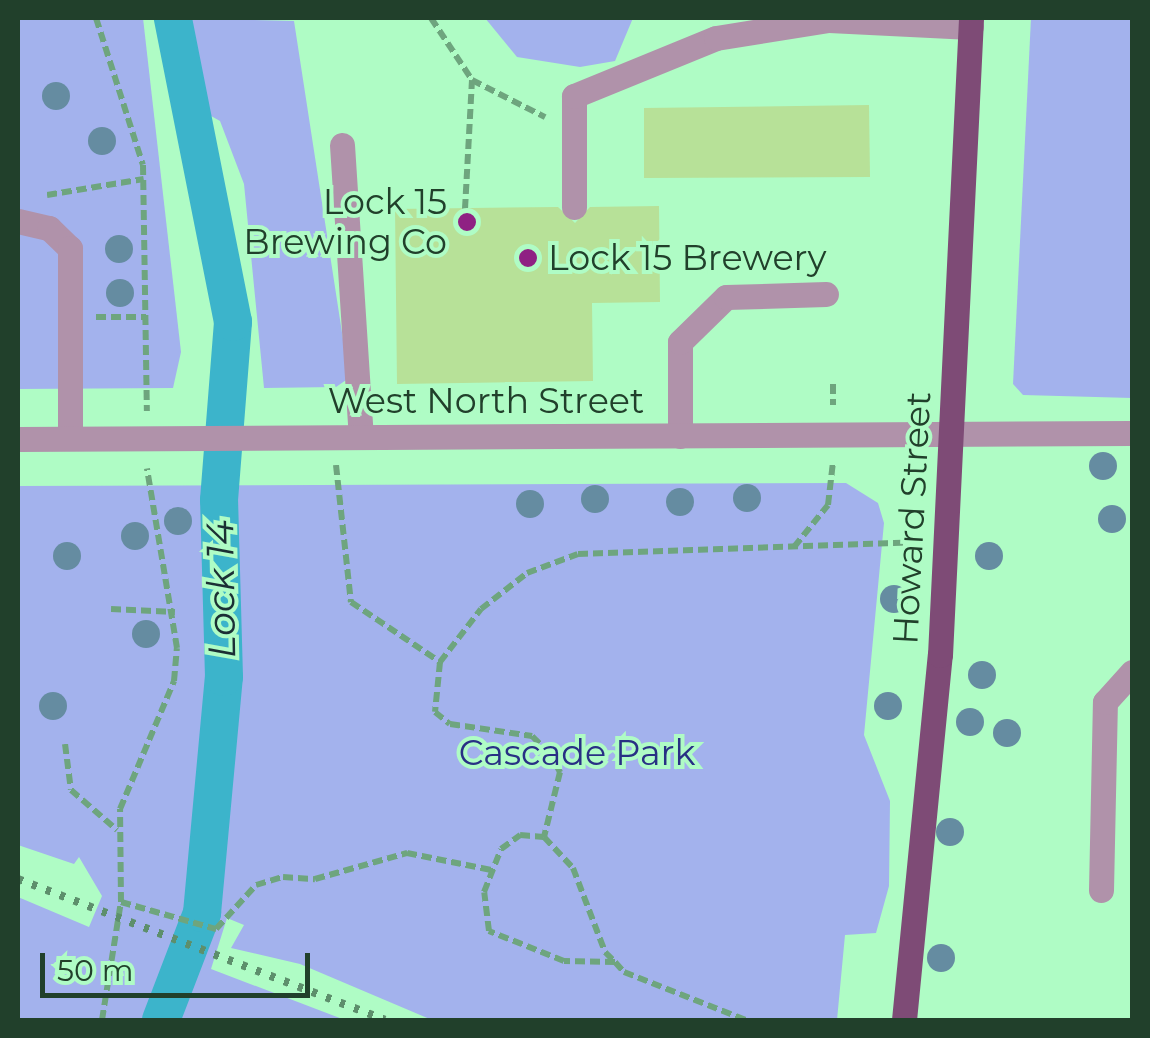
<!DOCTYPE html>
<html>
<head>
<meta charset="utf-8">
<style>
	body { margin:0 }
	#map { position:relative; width:1150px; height:1038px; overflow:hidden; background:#affcc5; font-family:Montserrat,sans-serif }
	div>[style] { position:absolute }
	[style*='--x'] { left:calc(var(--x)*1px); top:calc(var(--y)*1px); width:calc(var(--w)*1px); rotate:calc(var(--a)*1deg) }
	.green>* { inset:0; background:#a3b2ed }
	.canal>* { height:38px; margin:-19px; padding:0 19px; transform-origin:19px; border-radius:19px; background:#3cb4cb }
	.building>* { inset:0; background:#b7e198 }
	.path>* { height:6px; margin-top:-3px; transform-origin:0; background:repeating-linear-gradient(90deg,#6ea57e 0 10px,transparent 0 15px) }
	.minor>* { height:25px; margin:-12.5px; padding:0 12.5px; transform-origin:12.5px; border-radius:12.5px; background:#b092aa }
	.major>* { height:25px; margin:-12.5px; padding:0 12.5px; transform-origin:12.5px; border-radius:12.5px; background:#7e4b76 }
	.rail>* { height:8px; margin-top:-4px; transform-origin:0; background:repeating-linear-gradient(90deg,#5d8f6c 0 5px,transparent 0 15px) }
	.trees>* { width:28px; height:28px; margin:-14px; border-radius:50%; background:#658ca1 }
	.dots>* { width:28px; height:28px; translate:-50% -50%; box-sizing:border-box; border:5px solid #affcc5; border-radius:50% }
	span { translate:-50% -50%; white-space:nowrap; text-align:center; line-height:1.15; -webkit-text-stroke:8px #affcc5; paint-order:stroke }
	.poi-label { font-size:35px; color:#21402b }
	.right { translate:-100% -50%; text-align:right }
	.left { translate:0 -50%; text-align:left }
	.street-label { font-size:35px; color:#21402b }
	.park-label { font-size:35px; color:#283084 }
	.water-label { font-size:38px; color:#1b2f34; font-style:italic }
	.frame { position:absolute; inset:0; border:20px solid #21402b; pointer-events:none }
	.scale { position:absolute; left:40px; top:953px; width:270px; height:45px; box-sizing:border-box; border:5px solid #21402b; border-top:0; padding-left:12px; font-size:30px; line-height:35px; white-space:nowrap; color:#21402b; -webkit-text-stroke:8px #affcc5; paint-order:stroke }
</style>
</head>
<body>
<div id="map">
	<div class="green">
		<i style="clip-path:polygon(18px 18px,143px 18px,181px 352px,173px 388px,18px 389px)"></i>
		<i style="clip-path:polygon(166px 18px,294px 21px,349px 378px,336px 387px,264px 388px,244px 184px,220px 121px,179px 98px,162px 50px)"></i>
		<i style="clip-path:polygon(485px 18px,633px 18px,615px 61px,580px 67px,517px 57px)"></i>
		<i style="clip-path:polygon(1031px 18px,1132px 18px,1132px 398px,1023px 395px,1013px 384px)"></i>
		<i style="clip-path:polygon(846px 483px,878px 503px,884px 523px,864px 735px,890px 801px,889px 886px,876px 933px,845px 935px,837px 1020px,432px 1020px,300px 964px,231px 948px,244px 925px,227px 918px,211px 969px,345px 1020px,18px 1020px,18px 897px,89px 927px,102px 896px,79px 857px,74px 864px,18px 845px,18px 486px)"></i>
	</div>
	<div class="canal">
		<i style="--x:161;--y:1020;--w:115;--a:-69"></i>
		<i style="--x:202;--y:913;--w:237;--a:-84.7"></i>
		<i style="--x:224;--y:677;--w:177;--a:-91.6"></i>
		<i style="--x:219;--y:500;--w:179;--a:-85.5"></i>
		<i style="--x:233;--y:322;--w:310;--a:-101.2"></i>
	</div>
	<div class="building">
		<i style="clip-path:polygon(869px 105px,870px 177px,644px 178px,644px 108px)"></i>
		<i style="clip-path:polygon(659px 206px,660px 302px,592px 303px,593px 381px,397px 384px,395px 209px,558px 207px,575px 223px,590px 207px)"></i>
	</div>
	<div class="path">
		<i style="--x:96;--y:18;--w:154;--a:72.3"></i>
		<i style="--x:143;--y:165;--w:246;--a:89.1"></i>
		<i style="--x:431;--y:18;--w:74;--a:56.5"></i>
		<i style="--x:472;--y:80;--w:82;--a:26.9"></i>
		<i style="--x:47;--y:195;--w:98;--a:-9.4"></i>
		<i style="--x:465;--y:209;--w:129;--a:-86.9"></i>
		<i style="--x:96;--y:317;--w:50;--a:0"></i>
		<i style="--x:833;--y:384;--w:21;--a:90"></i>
		<i style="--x:336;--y:465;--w:138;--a:83.8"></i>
		<i style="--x:351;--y:602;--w:107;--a:34"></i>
		<i style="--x:440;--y:662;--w:50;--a:95.7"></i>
		<i style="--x:435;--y:712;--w:19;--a:39"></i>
		<i style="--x:450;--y:724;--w:83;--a:8.3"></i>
		<i style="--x:532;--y:736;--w:25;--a:45"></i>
		<i style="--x:550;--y:754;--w:21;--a:61"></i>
		<i style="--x:560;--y:772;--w:67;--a:103.8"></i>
		<i style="--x:794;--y:547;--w:54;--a:-51"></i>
		<i style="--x:828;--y:505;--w:43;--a:-83.4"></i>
		<i style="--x:111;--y:609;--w:64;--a:2.7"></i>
		<i style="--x:440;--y:662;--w:67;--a:-52.3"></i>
		<i style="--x:481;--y:609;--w:58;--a:-38"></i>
		<i style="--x:527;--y:573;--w:54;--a:-20.4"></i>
		<i style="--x:578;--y:554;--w:338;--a:-2"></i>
		<i style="--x:65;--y:744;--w:46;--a:82.6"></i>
		<i style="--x:71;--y:790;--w:61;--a:41"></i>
		<i style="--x:121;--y:902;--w:99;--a:15.9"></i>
		<i style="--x:216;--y:929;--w:59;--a:-47.7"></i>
		<i style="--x:256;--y:885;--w:28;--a:-17"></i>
		<i style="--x:283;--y:877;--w:32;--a:4"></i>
		<i style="--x:315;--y:879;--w:96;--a:-15.8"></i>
		<i style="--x:407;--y:853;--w:86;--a:11.4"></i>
		<i style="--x:615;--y:962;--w:51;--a:-178.9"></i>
		<i style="--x:564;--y:961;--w:81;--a:-158.2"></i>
		<i style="--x:489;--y:931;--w:39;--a:-97"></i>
		<i style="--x:484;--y:892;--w:46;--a:-68.4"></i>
		<i style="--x:501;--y:849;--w:24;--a:-36"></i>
		<i style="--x:520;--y:835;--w:24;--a:5"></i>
		<i style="--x:544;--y:837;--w:42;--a:46.9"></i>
		<i style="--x:573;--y:868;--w:90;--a:69.1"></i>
		<i style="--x:605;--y:952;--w:14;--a:45"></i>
		<i style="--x:615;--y:962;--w:13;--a:48"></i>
		<i style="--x:624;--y:972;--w:131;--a:21.5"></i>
		<i style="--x:102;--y:1020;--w:120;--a:-80.9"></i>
		<i style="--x:121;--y:902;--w:93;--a:-90.6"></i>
		<i style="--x:120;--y:809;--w:139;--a:-67.1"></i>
		<i style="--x:174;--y:681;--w:33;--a:-85"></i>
		<i style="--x:177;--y:648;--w:182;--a:-99.5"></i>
	</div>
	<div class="minor">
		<i style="--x:342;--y:145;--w:291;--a:86.3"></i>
		<i style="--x:574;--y:207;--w:111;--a:-90"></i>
		<i style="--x:574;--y:96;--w:153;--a:-22.2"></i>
		<i style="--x:716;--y:38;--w:114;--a:-9.1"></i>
		<i style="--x:829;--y:20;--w:142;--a:2.8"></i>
		<i style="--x:18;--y:221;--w:32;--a:13"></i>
		<i style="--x:49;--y:228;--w:29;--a:44"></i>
		<i style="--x:70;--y:248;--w:190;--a:90"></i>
		<i style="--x:680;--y:436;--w:94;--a:-90"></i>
		<i style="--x:680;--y:342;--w:64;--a:-44.4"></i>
		<i style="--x:726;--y:297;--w:100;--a:-1.7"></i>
		<i style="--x:18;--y:439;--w:1114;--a:-0.31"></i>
		<i style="--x:1101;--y:890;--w:188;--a:-88.8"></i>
		<i style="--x:1105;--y:702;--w:40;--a:-48"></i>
	</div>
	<div class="major">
		<i style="--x:904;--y:1020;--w:367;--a:-84.4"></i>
		<i style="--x:940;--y:655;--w:638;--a:-87.21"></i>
	</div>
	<div class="rail">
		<i style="--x:18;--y:879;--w:393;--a:21"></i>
	</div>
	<div class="trees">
		<i style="left:56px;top:96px"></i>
		<i style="left:102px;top:141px"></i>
		<i style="left:119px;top:249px"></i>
		<i style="left:120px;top:293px"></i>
		<i style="left:1103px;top:466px"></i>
		<i style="left:747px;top:498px"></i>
		<i style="left:595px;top:499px"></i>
		<i style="left:680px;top:502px"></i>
		<i style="left:530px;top:504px"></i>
		<i style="left:1112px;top:519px"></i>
		<i style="left:178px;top:521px"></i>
		<i style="left:135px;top:536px"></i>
		<i style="left:67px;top:556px"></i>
		<i style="left:989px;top:556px"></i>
		<i style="left:894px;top:599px"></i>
		<i style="left:146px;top:634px"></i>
		<i style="left:982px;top:675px"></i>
		<i style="left:53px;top:706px"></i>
		<i style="left:888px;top:706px"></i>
		<i style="left:970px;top:722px"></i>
		<i style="left:1007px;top:733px"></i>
		<i style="left:950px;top:832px"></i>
		<i style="left:941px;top:958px"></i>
	</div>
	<div class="dots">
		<i style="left:467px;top:222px;background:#8f2183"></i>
		<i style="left:528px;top:258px;background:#8f2183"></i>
	</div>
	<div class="poi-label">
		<span class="right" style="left:447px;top:222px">Lock 15<br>Brewing Co</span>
		<span class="left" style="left:548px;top:258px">Lock 15 Brewery</span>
	</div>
	<div class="street-label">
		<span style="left:486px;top:401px">West North Street</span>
		<span style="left:912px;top:518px;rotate:-87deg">Howard Street</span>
	</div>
	<div class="park-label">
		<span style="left:577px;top:753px">Cascade Park</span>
	</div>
	<div class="water-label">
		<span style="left:221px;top:589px;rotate:-91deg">Lock 14</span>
	</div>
	<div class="frame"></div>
	<div class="scale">50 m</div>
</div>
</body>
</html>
